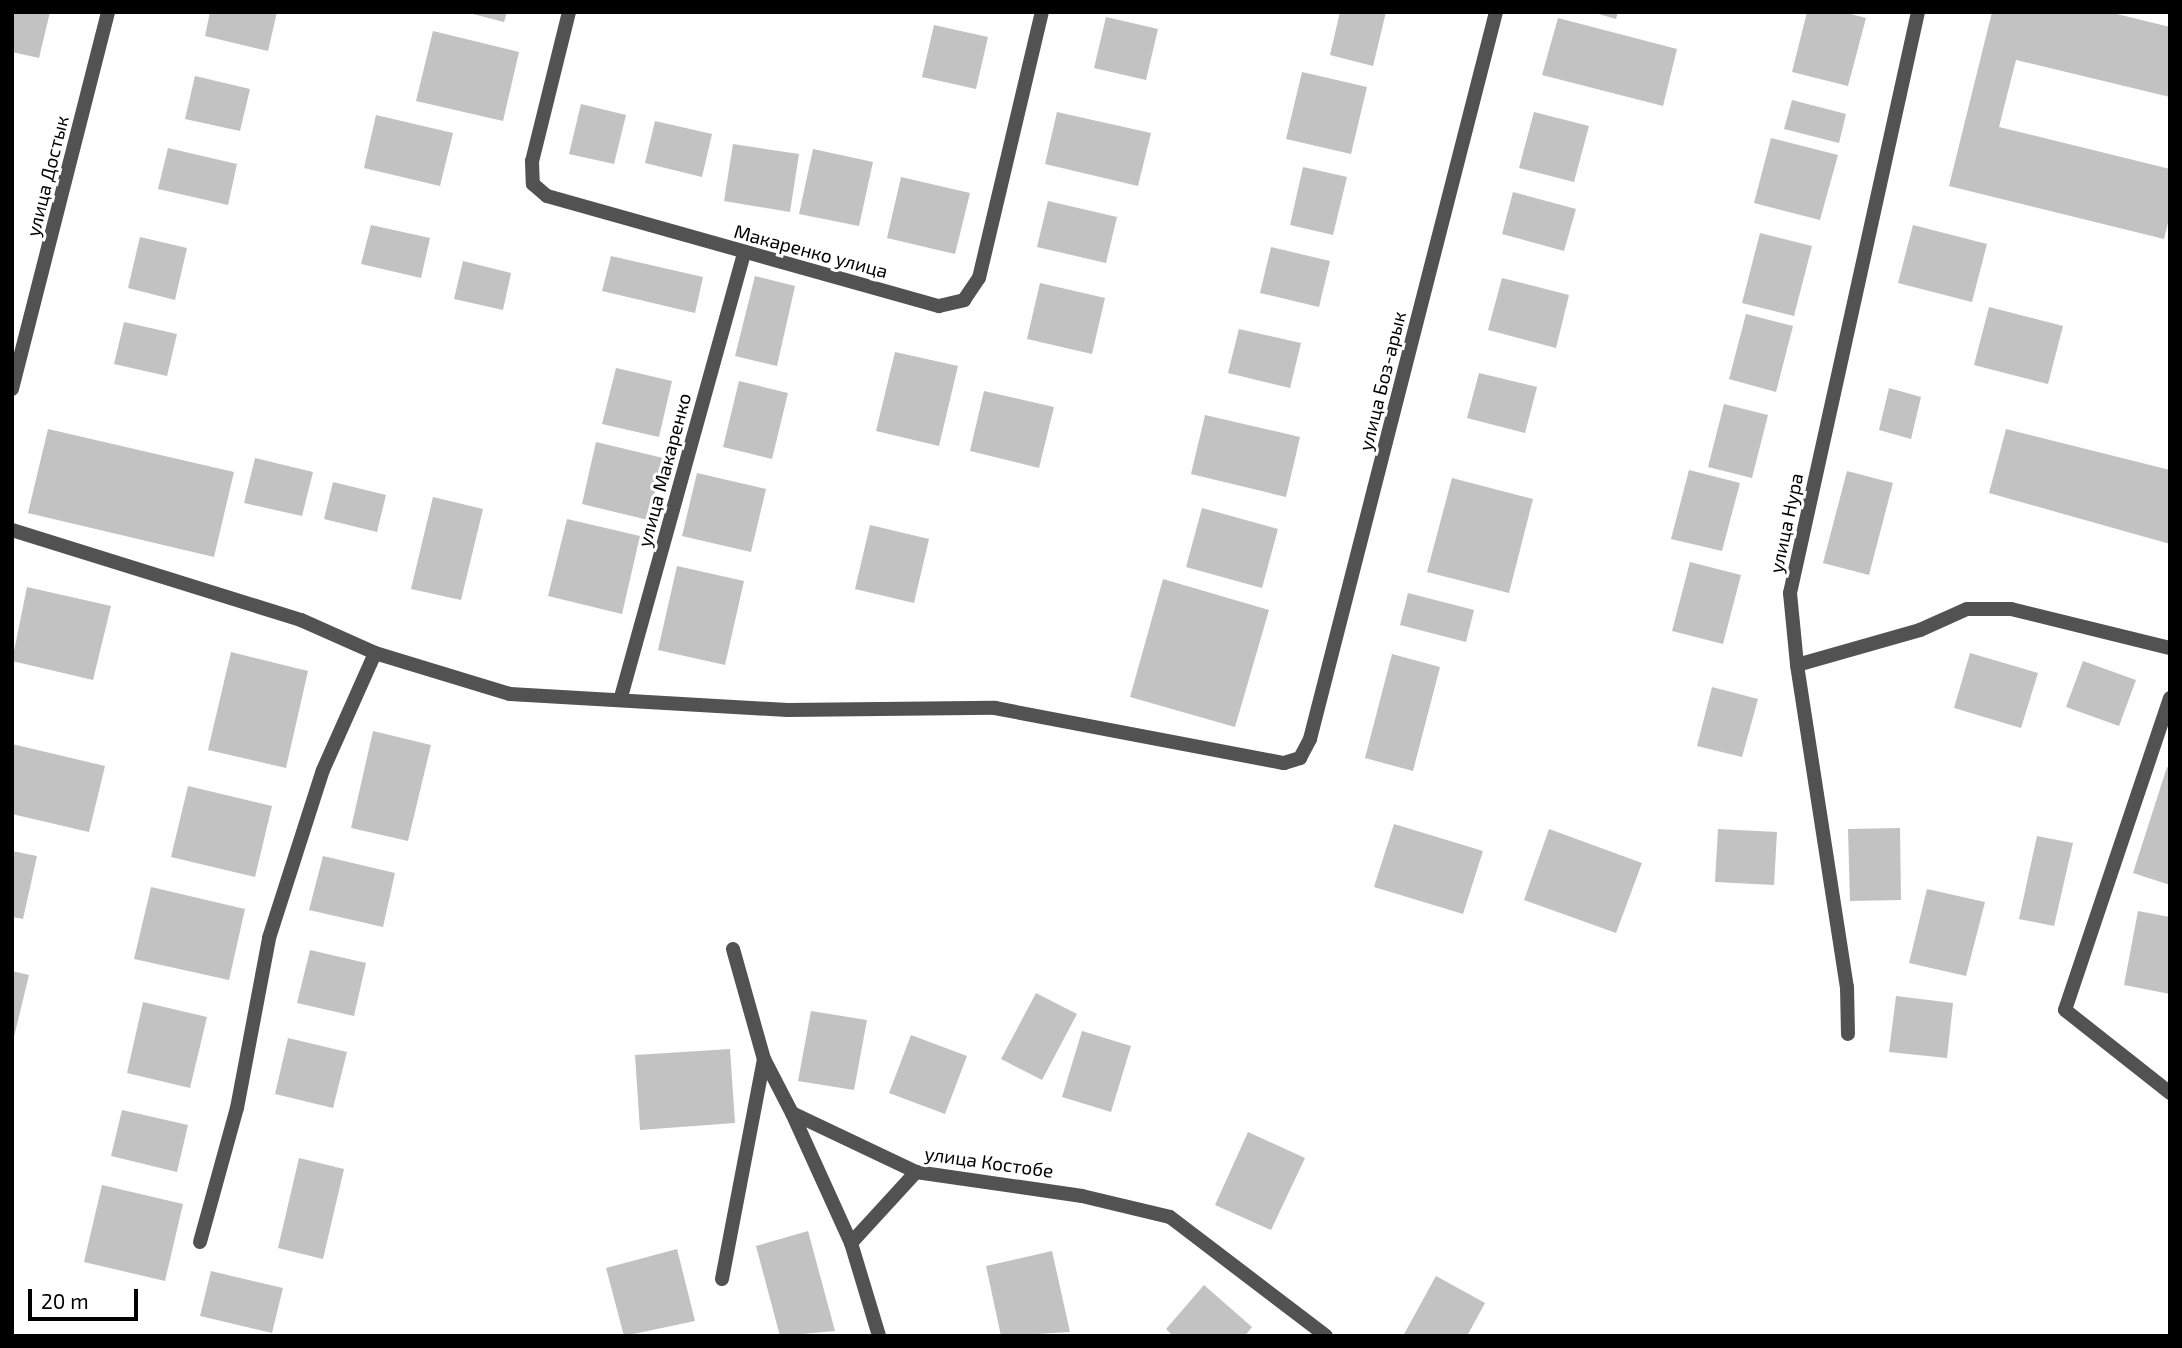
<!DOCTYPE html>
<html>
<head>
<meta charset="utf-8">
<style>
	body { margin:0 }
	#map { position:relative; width:2182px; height:1348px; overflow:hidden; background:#fff; font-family:"Exo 2",sans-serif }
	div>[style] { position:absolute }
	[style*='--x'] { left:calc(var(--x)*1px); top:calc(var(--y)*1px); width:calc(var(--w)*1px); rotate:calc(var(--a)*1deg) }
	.building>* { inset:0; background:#c2c2c2 }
	.service>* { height:14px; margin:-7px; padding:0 7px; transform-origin:7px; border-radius:7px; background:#525252 }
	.minor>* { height:14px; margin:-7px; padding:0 7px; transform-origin:7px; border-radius:7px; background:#525252 }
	span { translate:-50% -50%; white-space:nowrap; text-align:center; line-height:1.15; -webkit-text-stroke:6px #fff; paint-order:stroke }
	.street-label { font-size:19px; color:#000 }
	.frame { position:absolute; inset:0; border:14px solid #000; pointer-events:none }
	.scale { position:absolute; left:28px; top:1289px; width:110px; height:32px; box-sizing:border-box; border:4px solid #000; border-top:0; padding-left:9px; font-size:21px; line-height:24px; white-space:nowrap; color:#000; -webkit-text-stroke:5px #fff; paint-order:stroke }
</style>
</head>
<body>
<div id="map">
	<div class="building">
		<i style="clip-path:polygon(12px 12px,50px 12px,39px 58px,12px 52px)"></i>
		<i style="clip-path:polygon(210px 12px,277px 12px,268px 51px,205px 36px)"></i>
		<i style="clip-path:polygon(465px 12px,507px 12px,504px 22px)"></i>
		<i style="clip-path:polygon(1340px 12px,1386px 12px,1373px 66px,1330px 55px)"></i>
		<i style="clip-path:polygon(1591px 12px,1618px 12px,1616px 19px)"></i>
		<i style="clip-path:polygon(1807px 12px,1843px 12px,1866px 18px,1848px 86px,1792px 72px)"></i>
		<i style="clip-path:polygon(1992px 12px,2109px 12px,2170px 27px,2170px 97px,2016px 60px,1999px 127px,2170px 169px,2170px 215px,2164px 239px,1949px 186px)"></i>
		<i style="clip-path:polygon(1106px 17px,1158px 29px,1146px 80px,1094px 68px)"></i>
		<i style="clip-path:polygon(1558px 18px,1677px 49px,1663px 106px,1542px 75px)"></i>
		<i style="clip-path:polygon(934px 25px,988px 37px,976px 89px,922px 77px)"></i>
		<i style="clip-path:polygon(433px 31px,519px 52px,503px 121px,416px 101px)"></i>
		<i style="clip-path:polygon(1302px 72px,1367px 87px,1351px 154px,1286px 139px)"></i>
		<i style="clip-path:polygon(195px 76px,250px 89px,240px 131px,185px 119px)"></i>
		<i style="clip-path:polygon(1792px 100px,1846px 114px,1839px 143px,1784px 129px)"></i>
		<i style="clip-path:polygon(581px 104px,626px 115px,614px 164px,569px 154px)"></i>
		<i style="clip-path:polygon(1057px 112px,1151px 133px,1138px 186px,1045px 164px)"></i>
		<i style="clip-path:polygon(1534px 112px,1589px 126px,1574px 182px,1519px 168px)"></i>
		<i style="clip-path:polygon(376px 115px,453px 133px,440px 186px,364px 168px)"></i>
		<i style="clip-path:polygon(655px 121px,712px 134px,702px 177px,645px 163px)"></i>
		<i style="clip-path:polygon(1771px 138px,1838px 155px,1820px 220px,1754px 203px)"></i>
		<i style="clip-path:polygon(733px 144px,799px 154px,790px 212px,724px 201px)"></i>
		<i style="clip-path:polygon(168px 148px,237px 164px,228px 205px,158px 189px)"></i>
		<i style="clip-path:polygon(813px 149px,873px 162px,859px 226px,799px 214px)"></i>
		<i style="clip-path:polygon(1303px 167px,1347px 177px,1333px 235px,1290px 225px)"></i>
		<i style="clip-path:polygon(901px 177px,970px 193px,955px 254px,887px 238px)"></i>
		<i style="clip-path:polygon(1513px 192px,1576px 209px,1564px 251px,1502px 234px)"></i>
		<i style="clip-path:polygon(1048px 201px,1117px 217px,1106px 263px,1037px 247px)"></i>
		<i style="clip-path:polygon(371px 225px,430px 238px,421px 278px,361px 264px)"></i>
		<i style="clip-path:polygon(1913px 225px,1987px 244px,1972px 302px,1898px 283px)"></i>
		<i style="clip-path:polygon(1760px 233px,1812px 246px,1794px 316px,1742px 303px)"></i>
		<i style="clip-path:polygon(140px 237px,187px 248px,175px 300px,128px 288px)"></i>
		<i style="clip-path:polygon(1271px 247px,1330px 261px,1319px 307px,1260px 293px)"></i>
		<i style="clip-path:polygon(611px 256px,703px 277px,695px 313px,602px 291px)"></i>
		<i style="clip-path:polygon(463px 261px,511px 273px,503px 310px,454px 299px)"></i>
		<i style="clip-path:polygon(755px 276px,795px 286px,777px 366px,735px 356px)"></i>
		<i style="clip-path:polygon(1502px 278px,1569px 295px,1556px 348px,1488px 330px)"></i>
		<i style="clip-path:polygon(1040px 283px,1105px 298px,1092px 354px,1027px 339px)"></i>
		<i style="clip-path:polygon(1989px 307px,2063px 326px,2048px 384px,1974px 365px)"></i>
		<i style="clip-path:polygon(1746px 314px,1793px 326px,1776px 392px,1729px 379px)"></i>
		<i style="clip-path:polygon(124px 322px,177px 334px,167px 376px,114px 364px)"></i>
		<i style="clip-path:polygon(1239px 329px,1301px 343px,1290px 388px,1228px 373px)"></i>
		<i style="clip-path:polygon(895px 352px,958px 366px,939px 446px,876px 431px)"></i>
		<i style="clip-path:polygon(616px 368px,672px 381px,659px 437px,602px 424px)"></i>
		<i style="clip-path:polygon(1479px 373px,1537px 387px,1525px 433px,1467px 418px)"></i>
		<i style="clip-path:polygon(739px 381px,788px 393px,772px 459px,723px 447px)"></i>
		<i style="clip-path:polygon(1889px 388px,1921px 397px,1911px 439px,1879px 430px)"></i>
		<i style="clip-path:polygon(984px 391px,1054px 407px,1039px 468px,970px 451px)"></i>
		<i style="clip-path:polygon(1724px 404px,1768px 415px,1752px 478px,1708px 467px)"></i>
		<i style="clip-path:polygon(1205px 415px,1300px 437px,1286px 497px,1191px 474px)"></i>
		<i style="clip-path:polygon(48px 429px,234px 472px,214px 557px,28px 513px)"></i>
		<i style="clip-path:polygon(2006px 429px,2170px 470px,2170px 544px,1989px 493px)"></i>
		<i style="clip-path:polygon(596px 442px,663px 458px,648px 520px,582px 504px)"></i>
		<i style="clip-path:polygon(255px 458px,313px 472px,302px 516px,244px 503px)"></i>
		<i style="clip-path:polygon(1689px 470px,1740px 483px,1722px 551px,1671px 539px)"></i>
		<i style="clip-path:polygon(1847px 471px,1893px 483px,1869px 575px,1823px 563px)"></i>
		<i style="clip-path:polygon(697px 473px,766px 489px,751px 552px,682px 536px)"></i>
		<i style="clip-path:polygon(1452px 478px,1533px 499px,1509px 593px,1427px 572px)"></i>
		<i style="clip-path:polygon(333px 482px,386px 495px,377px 532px,324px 519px)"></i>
		<i style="clip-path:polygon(433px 497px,483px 509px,461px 600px,411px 589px)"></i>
		<i style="clip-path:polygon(1202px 508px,1278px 529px,1262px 588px,1186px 567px)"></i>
		<i style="clip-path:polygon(567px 519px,640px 536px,622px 614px,548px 596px)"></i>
		<i style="clip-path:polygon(870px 525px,929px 539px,914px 603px,855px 589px)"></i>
		<i style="clip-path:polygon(1690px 562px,1741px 575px,1723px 644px,1672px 631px)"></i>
		<i style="clip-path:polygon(677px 566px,744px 581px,725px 665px,658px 650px)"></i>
		<i style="clip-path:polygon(1163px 579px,1269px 610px,1235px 727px,1130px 697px)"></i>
		<i style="clip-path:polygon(27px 587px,111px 606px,93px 680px,12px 661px)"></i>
		<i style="clip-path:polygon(1408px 593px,1474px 610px,1466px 642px,1400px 625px)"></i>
		<i style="clip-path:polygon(231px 652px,308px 671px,286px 768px,208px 750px)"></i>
		<i style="clip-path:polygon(1970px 653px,2038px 673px,2021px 728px,1954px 708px)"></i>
		<i style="clip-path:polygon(1392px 654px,1440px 667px,1413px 771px,1365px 758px)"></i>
		<i style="clip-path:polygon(2083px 661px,2136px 680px,2119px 726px,2066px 707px)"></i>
		<i style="clip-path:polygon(1712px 687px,1758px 699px,1742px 757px,1697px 746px)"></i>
		<i style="clip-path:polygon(373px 731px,431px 745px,408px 841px,351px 828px)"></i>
		<i style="clip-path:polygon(12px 744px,105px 766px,89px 832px,12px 814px)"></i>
		<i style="clip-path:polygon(2167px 767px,2170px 768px,2170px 885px,2133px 873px)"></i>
		<i style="clip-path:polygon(188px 786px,272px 806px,255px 877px,171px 857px)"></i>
		<i style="clip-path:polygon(1394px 824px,1483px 851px,1463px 914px,1374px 887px)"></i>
		<i style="clip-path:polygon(1900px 828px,1901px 900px,1850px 901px,1848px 829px)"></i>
		<i style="clip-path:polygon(1549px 829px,1642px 863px,1616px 933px,1524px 900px)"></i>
		<i style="clip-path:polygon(1718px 829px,1777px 832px,1774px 885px,1715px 882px)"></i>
		<i style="clip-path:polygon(2037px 836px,2073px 843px,2054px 926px,2019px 919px)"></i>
		<i style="clip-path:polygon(12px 851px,37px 856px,23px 919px,12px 917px)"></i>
		<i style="clip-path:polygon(323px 856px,395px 873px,383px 927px,309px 910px)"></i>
		<i style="clip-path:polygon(151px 887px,245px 909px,229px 980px,134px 959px)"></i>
		<i style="clip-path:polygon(1927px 889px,1985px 902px,1966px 976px,1909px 963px)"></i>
		<i style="clip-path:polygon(2138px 911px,2170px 917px,2170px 994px,2124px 985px)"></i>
		<i style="clip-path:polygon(310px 950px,366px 963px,354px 1016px,297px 1003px)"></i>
		<i style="clip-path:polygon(12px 971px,29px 975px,13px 1041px,12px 1041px)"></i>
		<i style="clip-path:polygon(1036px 993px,1077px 1014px,1042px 1080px,1001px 1059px)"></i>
		<i style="clip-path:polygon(1896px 996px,1953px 1003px,1947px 1058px,1889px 1052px)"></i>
		<i style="clip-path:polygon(143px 1002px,207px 1017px,190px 1088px,127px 1073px)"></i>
		<i style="clip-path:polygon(811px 1011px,867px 1020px,854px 1090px,798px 1081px)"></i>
		<i style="clip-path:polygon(1082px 1031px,1131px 1046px,1111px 1112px,1062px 1097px)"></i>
		<i style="clip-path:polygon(911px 1035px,967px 1056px,945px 1114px,889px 1093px)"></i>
		<i style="clip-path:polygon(288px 1038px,347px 1052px,333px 1108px,275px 1094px)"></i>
		<i style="clip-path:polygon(730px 1049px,735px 1123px,640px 1130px,635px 1055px)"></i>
		<i style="clip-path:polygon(122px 1110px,188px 1125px,177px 1172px,111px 1156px)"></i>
		<i style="clip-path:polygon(1248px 1132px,1305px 1158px,1271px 1230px,1215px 1205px)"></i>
		<i style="clip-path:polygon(299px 1158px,344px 1169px,323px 1259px,278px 1248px)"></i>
		<i style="clip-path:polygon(102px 1185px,183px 1204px,165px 1281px,84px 1262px)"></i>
		<i style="clip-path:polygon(808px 1231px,835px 1331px,780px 1336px,756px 1246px)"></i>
		<i style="clip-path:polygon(677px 1249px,695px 1321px,624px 1336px,606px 1268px)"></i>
		<i style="clip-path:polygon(1052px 1251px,1070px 1332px,1001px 1336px,986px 1266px)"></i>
		<i style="clip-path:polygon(211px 1271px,283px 1288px,272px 1333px,200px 1316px)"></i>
		<i style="clip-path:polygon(1436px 1276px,1485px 1303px,1467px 1336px,1403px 1336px)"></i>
		<i style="clip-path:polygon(1204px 1285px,1252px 1327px,1245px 1336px,1173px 1336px,1166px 1329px)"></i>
	</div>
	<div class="service">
		<i style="--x:722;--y:1279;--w:224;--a:-79.2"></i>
	</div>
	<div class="minor">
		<i style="--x:569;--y:12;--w:154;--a:103.9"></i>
		<i style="--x:532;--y:161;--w:23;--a:88"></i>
		<i style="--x:533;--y:184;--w:18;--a:41"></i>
		<i style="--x:547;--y:196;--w:407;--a:15.7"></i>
		<i style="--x:939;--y:306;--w:26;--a:-13"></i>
		<i style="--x:964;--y:300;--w:27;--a:-56"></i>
		<i style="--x:979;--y:278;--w:273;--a:-76.7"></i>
		<i style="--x:1918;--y:12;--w:595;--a:102.42"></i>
		<i style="--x:1790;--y:593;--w:72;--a:84.4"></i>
		<i style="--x:1797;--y:665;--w:128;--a:-15.9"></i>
		<i style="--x:1920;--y:630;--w:51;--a:-24.1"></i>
		<i style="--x:1967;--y:609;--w:44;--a:0"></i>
		<i style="--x:2011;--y:609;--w:164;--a:13.8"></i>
		<i style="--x:12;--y:389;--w:389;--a:-75.7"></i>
		<i style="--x:12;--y:530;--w:303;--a:17.3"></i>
		<i style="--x:301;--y:620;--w:81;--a:24"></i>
		<i style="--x:375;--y:653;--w:141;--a:16.9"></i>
		<i style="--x:510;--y:694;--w:278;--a:3.3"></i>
		<i style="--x:788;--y:710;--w:207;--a:-0.6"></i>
		<i style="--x:995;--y:708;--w:294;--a:10.8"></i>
		<i style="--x:1284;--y:763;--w:17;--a:-17"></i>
		<i style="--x:1300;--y:758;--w:21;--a:-62"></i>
		<i style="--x:1310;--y:739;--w:750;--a:-75.65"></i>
		<i style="--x:1797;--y:665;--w:326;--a:81.2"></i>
		<i style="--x:1847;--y:987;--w:47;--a:88.8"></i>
		<i style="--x:621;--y:697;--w:462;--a:-74.5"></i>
		<i style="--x:2170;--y:698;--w:329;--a:108.6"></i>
		<i style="--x:2065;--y:1010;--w:134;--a:38.3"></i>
		<i style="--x:733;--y:949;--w:114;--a:74.3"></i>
		<i style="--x:764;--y:1059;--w:61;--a:62.6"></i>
		<i style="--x:792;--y:1113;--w:137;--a:25.4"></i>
		<i style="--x:916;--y:1172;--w:168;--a:8.2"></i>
		<i style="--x:1082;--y:1196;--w:90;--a:13.4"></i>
		<i style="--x:1170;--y:1217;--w:196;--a:37.3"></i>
		<i style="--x:792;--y:1113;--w:143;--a:65.6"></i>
		<i style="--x:851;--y:1243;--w:97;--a:73.2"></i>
		<i style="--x:200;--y:1242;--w:139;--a:-74.6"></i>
		<i style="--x:237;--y:1108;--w:173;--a:-79.3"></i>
		<i style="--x:269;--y:938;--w:176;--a:-72.2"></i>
		<i style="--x:323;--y:770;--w:128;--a:-66"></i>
		<i style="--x:851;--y:1243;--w:96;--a:-47.5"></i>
	</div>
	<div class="street-label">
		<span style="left:47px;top:176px;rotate:-76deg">улица Достык</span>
		<span style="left:811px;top:251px;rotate:15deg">Макаренко улица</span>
		<span style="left:1382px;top:381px;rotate:-76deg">улица Боз-арык</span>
		<span style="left:664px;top:470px;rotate:-75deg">улица Макаренко</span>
		<span style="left:1786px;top:523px;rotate:-78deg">улица Нура</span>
		<span style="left:989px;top:1162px;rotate:8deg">улица Костобе</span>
	</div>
	<div class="frame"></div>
	<div class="scale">20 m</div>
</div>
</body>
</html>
